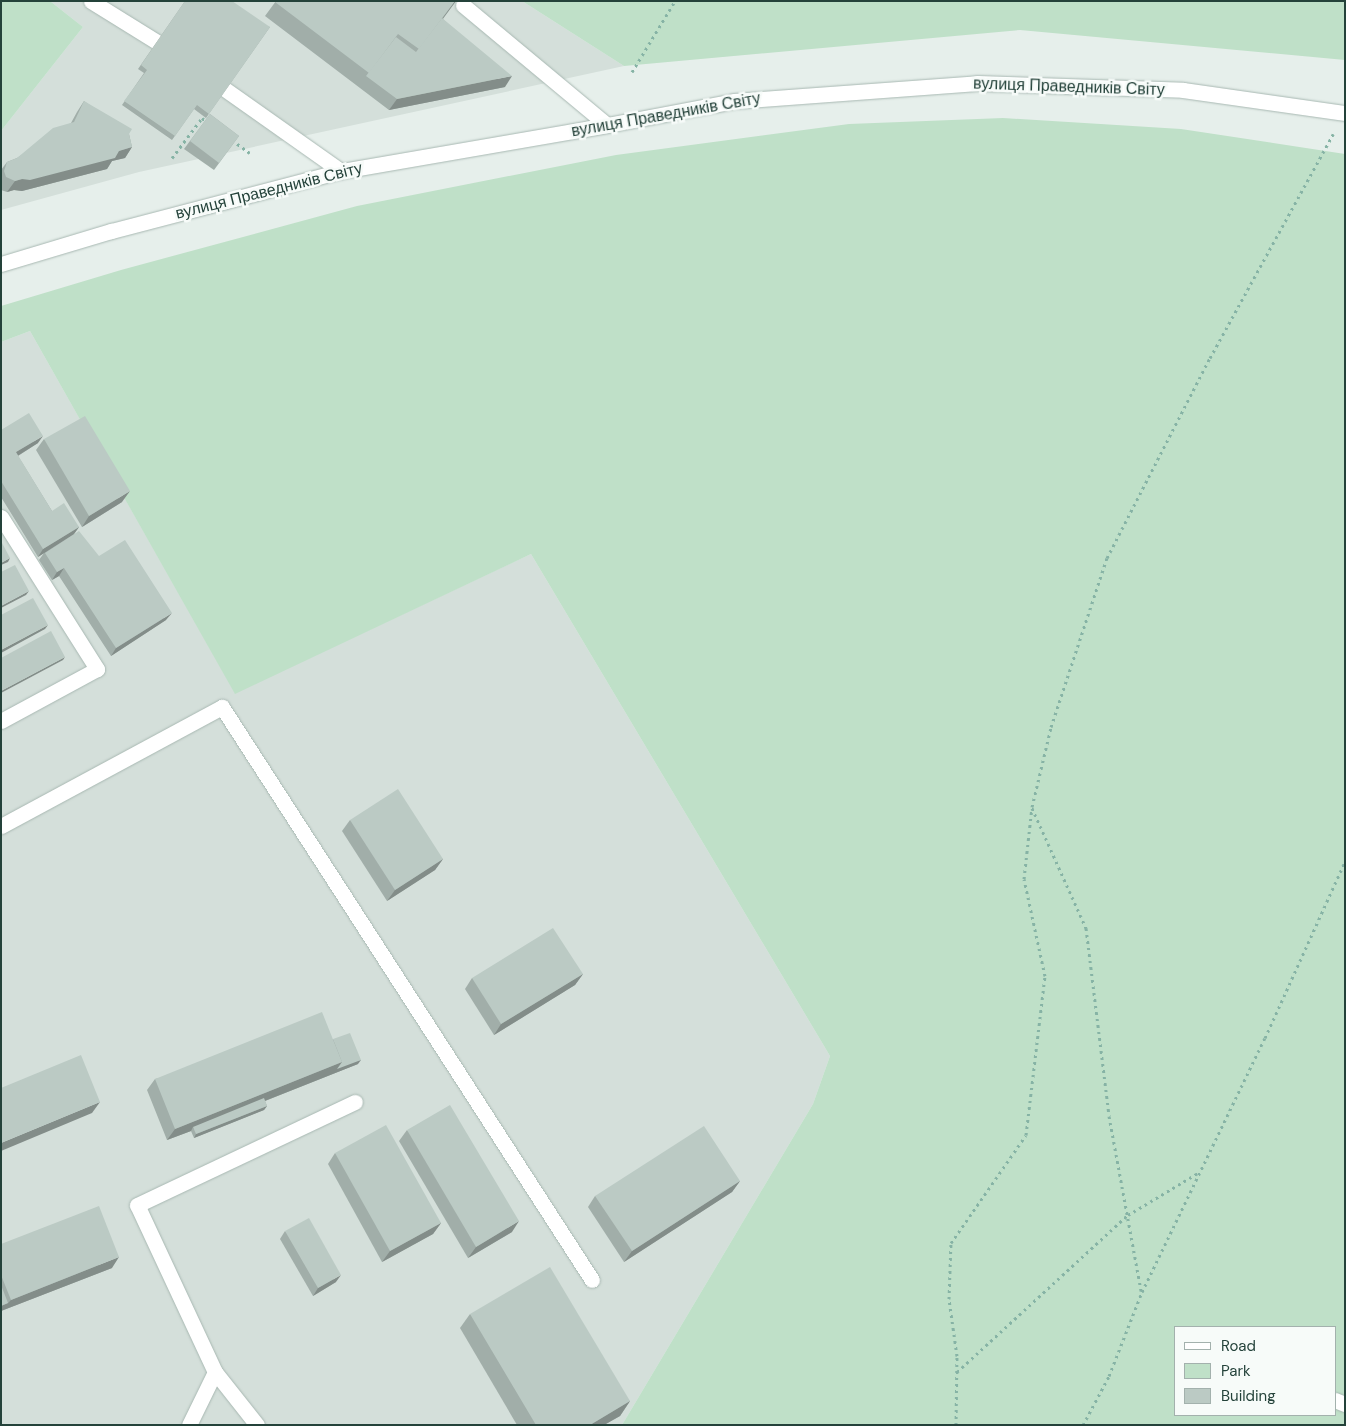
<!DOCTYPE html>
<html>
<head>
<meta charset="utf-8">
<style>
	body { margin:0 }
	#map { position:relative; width:1346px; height:1426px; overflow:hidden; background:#e6efeb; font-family:"DM Sans",sans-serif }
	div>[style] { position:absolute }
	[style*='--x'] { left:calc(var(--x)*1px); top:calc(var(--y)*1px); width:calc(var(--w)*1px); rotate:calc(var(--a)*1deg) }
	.built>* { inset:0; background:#d4dfda }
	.green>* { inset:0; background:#bfe0c8 }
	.path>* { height:3px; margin-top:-1.5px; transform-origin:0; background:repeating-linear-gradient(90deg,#86b3a5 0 2.5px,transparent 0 6.5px) }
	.roads { filter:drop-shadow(0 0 1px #a8b8b2) drop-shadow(0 0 1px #a8b8b2) }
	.service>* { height:15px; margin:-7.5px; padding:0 7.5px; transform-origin:7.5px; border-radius:7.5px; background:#fff }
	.secondary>* { height:15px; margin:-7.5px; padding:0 7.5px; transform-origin:7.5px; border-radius:7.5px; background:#fff }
	.wall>* { inset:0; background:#a1aea9 }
	.shaded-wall>* { inset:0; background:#838d89 }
	.building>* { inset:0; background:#bbcac4 }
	span { translate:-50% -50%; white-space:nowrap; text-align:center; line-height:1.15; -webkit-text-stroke:5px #f7fbf9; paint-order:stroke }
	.street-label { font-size:16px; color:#24423a }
	.frame { position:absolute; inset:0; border:2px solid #24423a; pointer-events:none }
	.legend { position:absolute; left:1174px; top:1326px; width:162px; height:90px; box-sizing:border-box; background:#f7fbf9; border:1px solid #a3b1ad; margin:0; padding:6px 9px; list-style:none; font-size:15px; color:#24423a }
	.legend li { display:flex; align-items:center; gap:10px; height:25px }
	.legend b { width:25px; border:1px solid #a3b1ad }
</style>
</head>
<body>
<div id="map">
	<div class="built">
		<i style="clip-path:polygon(50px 1px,522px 1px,624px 66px,139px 172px,1px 210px,1px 131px,83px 27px)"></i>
		<i style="clip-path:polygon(30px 331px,235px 693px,531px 554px,830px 1056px,813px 1104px,622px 1425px,1px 1425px,1px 342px)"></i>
	</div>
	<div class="green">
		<i style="clip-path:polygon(1px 1px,50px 1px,83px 27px,1px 131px)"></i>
		<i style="clip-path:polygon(522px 1px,1345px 1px,1345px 60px,1020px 30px,624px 66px)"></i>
		<i style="clip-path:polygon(evenodd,1003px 118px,1181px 129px,1345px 154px,1345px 1425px,622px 1425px,813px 1104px,830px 1056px,531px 554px,235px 694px,30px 331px,1px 342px,1px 306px,121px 270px,357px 206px,616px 155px,849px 124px,1003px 118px,1175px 1327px,1335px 1327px,1335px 1415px,1175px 1415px,1175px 1327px)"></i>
	</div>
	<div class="path">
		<i style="--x:632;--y:72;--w:83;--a:-58.8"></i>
		<i style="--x:232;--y:140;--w:22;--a:36"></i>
		<i style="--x:172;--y:158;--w:50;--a:-53.1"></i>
		<i style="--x:202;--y:118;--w:6;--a:39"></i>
		<i style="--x:1032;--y:808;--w:132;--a:65.8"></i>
		<i style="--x:1086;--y:928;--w:189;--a:83"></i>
		<i style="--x:1109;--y:1116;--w:178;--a:79.6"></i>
		<i style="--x:957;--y:1372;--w:232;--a:-42.6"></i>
		<i style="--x:1128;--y:1215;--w:82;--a:-31"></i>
		<i style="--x:956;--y:1425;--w:69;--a:-89.2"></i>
		<i style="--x:957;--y:1356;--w:58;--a:-98"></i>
		<i style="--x:949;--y:1299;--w:56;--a:-88"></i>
		<i style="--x:951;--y:1243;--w:131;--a:-55.2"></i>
		<i style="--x:1026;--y:1135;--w:160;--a:-83.2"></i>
		<i style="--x:1045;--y:976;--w:99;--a:-102.2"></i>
		<i style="--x:1024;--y:879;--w:72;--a:-83.7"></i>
		<i style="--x:1032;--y:807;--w:82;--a:-76.6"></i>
		<i style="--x:1051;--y:727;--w:178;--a:-71.7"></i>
		<i style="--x:1107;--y:558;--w:225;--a:-62.8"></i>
		<i style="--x:1210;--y:358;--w:256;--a:-61.2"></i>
		<i style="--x:1083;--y:1425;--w:55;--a:-62"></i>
		<i style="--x:1109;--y:1376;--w:90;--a:-68.6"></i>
		<i style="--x:1142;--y:1292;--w:282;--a:-64.2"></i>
		<i style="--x:1265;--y:1038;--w:193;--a:-65.6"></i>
	</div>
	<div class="roads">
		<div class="service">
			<i style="--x:91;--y:1;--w:78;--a:31.8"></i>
			<i style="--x:463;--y:5;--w:187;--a:39.8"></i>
			<i style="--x:226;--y:90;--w:141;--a:35.2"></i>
			<i style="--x:1;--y:517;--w:180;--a:57.7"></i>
			<i style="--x:97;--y:669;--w:109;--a:151.6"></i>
			<i style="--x:1;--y:826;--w:251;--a:-28.3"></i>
			<i style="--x:222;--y:707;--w:682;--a:57.15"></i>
			<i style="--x:1335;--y:1400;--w:11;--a:22"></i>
			<i style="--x:189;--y:1425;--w:59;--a:-63.9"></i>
			<i style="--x:257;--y:1425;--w:68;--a:-128.4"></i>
			<i style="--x:215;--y:1372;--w:184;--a:-115"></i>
			<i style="--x:137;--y:1205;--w:241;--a:-25.3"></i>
		</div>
		<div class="secondary">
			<i style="--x:1;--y:264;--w:115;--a:-16.7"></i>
			<i style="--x:111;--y:231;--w:238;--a:-14.6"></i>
			<i style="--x:341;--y:171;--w:270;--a:-9.8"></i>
			<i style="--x:607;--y:125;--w:129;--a:-10.7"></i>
			<i style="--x:734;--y:101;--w:244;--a:-4.2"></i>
			<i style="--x:977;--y:83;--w:206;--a:1.9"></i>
			<i style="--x:1183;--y:90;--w:164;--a:8.1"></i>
		</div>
	</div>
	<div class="wall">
		<i style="clip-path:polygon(185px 1px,270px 27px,206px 118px,194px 109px,172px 140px,122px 105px,144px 73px,138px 69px)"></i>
		<i style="clip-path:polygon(276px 1px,456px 1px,443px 19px,505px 87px,389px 110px,265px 16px)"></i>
		<i style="clip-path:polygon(84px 101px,129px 134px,132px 147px,125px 158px,112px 161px,107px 169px,22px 191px,14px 190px,7px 192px,1px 190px,1px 170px,7px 162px,17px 158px,71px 123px,77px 112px)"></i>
		<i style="clip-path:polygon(210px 114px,239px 136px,214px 170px,184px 149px)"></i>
		<i style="clip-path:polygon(1px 430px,38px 443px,18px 456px,52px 511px,79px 527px,74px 534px,166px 620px,111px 656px,59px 576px,52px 580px,39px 560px,44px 553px,38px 557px,1px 497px)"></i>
		<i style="clip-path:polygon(44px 439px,122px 502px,82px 527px,36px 450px)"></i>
		<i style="clip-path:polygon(350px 820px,443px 859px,435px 870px,387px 901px,342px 831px)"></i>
		<i style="clip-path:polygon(583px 974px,575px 985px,494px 1035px,465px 989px,472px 978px)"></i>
		<i style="clip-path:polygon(333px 1039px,358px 1064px,265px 1101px,267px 1106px,264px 1110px,194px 1138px,191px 1131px,167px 1140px,147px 1090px,155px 1079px)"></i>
		<i style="clip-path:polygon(407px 1130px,512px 1232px,468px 1258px,399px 1141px)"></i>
		<i style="clip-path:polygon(335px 1153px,441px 1223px,433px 1234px,382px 1262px,328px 1164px)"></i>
		<i style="clip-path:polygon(740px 1181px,732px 1192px,624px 1262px,588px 1207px,595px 1196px)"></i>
		<i style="clip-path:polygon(285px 1231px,336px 1282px,313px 1296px,280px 1239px)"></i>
		<i style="clip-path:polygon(1px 1244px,112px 1268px,1px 1311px)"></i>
		<i style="clip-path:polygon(470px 1314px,630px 1401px,620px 1416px,604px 1425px,517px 1425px,460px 1328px)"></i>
	</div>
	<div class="shaded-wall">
		<i style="clip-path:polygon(455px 1px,456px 1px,409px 63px)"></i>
		<i style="clip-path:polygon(512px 76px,505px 87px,389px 110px,397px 99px)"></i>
		<i style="clip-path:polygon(132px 147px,125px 158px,112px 161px,107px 169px,22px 191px,14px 190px,7px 192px,15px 181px,22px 179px)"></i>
		<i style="clip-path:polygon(43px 436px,38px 443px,11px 460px,16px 452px)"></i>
		<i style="clip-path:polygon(130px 491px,122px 502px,82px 527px,89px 516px)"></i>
		<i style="clip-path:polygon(79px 527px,74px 534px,38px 557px,43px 549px)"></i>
		<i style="clip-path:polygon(10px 558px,8px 562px,1px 565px,1px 563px)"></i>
		<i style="clip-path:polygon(64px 568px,59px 576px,52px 580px,57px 572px)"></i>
		<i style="clip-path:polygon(29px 591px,26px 595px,1px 608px,1px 606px)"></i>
		<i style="clip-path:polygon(172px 613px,166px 620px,111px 656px,116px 648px)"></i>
		<i style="clip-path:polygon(48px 625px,45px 629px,1px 653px,1px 650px)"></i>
		<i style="clip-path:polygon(65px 657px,63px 660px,1px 693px,1px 691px)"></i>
		<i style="clip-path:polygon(443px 859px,435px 870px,387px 901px,395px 890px)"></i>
		<i style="clip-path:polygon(583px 974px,575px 985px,494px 1035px,501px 1024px)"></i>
		<i style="clip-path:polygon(361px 1060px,358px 1064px,194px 1129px,193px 1127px,191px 1131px,167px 1140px,175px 1129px,342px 1062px)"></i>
		<i style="clip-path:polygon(100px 1102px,92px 1113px,1px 1151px,1px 1143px)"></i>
		<i style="clip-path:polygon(267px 1106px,264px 1110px,194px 1138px,196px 1134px)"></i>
		<i style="clip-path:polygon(740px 1181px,732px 1192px,624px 1262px,632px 1251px)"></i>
		<i style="clip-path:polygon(519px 1221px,512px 1232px,468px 1258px,476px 1247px)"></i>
		<i style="clip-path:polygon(441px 1223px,433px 1234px,382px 1262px,390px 1251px)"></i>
		<i style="clip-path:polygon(119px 1257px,112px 1268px,1px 1311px,1px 1306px,8px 1303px,11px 1300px)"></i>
		<i style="clip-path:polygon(341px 1275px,336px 1282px,313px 1296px,318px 1288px)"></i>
		<i style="clip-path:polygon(630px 1401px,620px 1416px,604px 1425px,590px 1425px)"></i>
	</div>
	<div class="building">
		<i style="clip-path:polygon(185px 1px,232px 1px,270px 27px,209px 114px,197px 105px,175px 136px,124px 101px,147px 70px,141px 65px)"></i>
		<i style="clip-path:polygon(276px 1px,455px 1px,419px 49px,398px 34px,369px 73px,275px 2px)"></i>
		<i style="clip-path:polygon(442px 18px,512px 76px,397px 99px,366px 76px,396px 37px,416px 52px)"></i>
		<i style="clip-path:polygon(84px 101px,132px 129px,129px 134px,132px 147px,119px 151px,115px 158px,30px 180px,22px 179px,15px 181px,6px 177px,4px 171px,7px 162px,17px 158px,53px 128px,74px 122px)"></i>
		<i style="clip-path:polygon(210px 114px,239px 136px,219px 163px,190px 141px)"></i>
		<i style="clip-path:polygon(29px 413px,43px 436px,16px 452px,52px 511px,64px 503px,79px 527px,43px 549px,1px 481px,1px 430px)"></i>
		<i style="clip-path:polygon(85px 416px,130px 491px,89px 516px,44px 439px)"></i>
		<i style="clip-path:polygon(79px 531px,99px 556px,125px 540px,172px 613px,116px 648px,64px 568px,57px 572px,45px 553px)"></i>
		<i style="clip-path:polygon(1px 541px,10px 558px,1px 563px)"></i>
		<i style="clip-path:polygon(15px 565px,29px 591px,1px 606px,1px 572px)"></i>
		<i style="clip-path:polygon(33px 598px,48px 625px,1px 650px,1px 615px)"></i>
		<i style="clip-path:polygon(51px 631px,65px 657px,1px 691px,1px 658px)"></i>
		<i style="clip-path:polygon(398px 789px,443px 859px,395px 890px,350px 820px)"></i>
		<i style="clip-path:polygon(553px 928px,583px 974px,501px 1024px,472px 978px)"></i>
		<i style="clip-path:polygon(322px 1012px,342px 1062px,175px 1129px,155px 1079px)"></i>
		<i style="clip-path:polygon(350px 1033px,361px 1060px,337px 1069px,342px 1062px,333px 1039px)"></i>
		<i style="clip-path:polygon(81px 1055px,100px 1102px,1px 1143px,1px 1088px)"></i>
		<i style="clip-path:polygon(264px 1098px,267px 1106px,196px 1134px,193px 1127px)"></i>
		<i style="clip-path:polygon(450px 1105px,519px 1221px,476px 1247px,407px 1130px)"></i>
		<i style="clip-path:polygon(386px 1125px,441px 1223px,390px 1251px,335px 1153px)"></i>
		<i style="clip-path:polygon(704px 1126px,740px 1181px,632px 1251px,595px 1196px)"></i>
		<i style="clip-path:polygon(99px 1206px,119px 1257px,11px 1300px,1px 1275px,1px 1244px)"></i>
		<i style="clip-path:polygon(309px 1218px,341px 1275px,318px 1288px,285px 1231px)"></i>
		<i style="clip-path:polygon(550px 1267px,630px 1401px,590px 1425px,536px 1425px,470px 1314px)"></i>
		<i style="clip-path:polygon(1px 1285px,8px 1303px,1px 1306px)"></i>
	</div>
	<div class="street-label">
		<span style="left:1069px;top:87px;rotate:2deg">вулиця Праведників Світу</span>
		<span style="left:666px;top:115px;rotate:-10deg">вулиця Праведників Світу</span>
		<span style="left:269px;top:191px;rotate:-14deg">вулиця Праведників Світу</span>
	</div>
	<div class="frame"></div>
	<ul class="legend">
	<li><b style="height:6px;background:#fff"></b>Road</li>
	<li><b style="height:14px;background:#bfe0c8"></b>Park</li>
	<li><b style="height:14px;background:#bbcac4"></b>Building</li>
	</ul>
</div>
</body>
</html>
